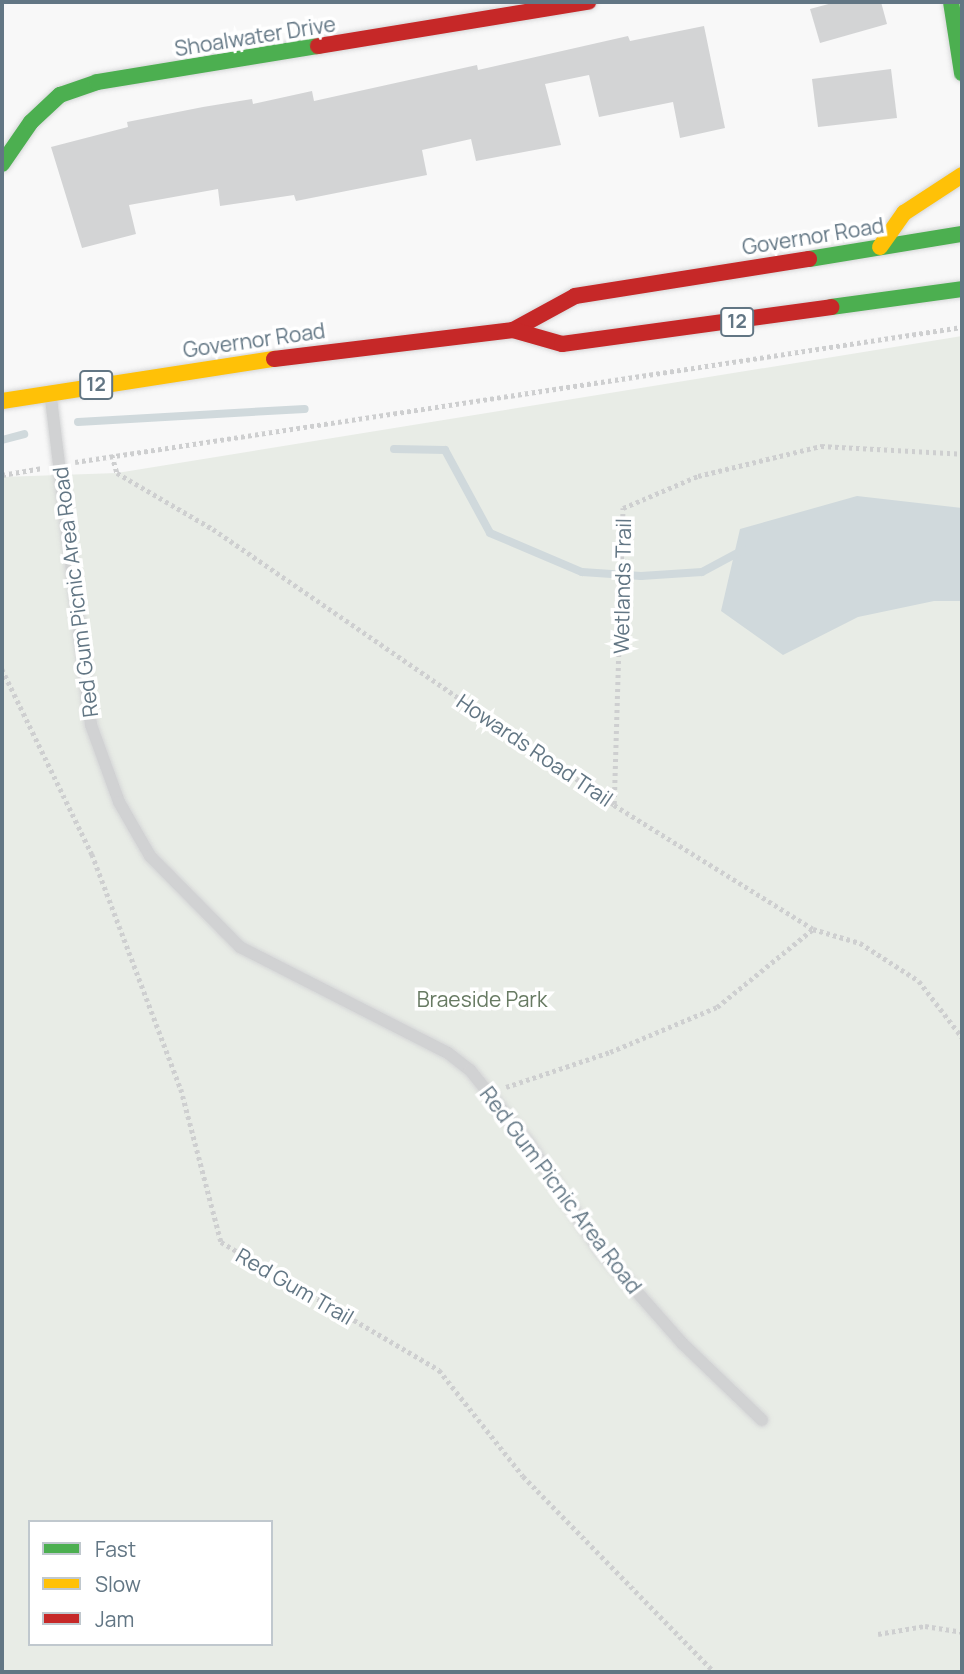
<!DOCTYPE html>
<html>
<head>
<meta charset="utf-8">
<style>
	body { margin:0 }
	#map { position:relative; width:964px; height:1674px; overflow:hidden; background:#f8f8f8; font-family:Manrope,sans-serif }
	div>[style] { position:absolute }
	[style*='--x'] { left:calc(var(--x)*1px); top:calc(var(--y)*1px); width:calc(var(--w)*1px); rotate:calc(var(--a)*1deg) }
	.green>* { inset:0; background:#e8ece6 }
	.water>* { inset:0; background:#d0d9dc }
	.stream>* { height:8px; margin:-4px; padding:0 4px; transform-origin:4px; border-radius:4px; background:#d0d9dc }
	.building>* { inset:0; background:#d3d4d5 }
	.path>* { height:4.5px; margin-top:-2.25px; transform-origin:0; background:repeating-linear-gradient(90deg,#cecfd0 0 3.5px,transparent 0 7px) }
	.roads { filter:drop-shadow(0 0 2px #d5d6d7) drop-shadow(0 0 2px #d5d6d7) }
	.lane>* { height:12px; margin:-6px; padding:0 6px; transform-origin:6px; border-radius:6px; background:#d1d2d3 }
	.fast>* { height:16px; margin:-8px; padding:0 8px; transform-origin:8px; border-radius:8px; background:#4caf50 }
	.slow>* { height:16px; margin:-8px; padding:0 8px; transform-origin:8px; border-radius:8px; background:#ffc107 }
	.jam>* { height:16px; margin:-8px; padding:0 8px; transform-origin:8px; border-radius:8px; background:#c62828 }
	span { translate:-50% -50%; white-space:nowrap; text-align:center; line-height:1.15; -webkit-text-stroke:7px #fff; paint-order:stroke }
	.shield-label span { padding:2px 5px; background:#fff; border:2px solid; border-radius:5px; -webkit-text-stroke-width:0 }
	.shield-label { font-size:19px; color:#627684; font-weight:700 }
	.street-label { font-size:21px; color:#627684 }
	.park-label { font-size:21px; color:#677a62 }
	.frame { position:absolute; inset:0; border:4px solid #627684; pointer-events:none }
	.legend { position:absolute; left:28px; top:1520px; width:245px; height:126px; box-sizing:border-box; background:#fff; border:2px solid #c0c8ce; margin:0; padding:9px 12px; list-style:none; font-size:21px; color:#627684 }
	.legend li { display:flex; align-items:center; gap:14px; height:35px }
	.legend b { width:35px; border:2px solid #c0c8ce }
</style>
</head>
<body>
<div id="map">
	<div class="green">
		<i style="clip-path:polygon(evenodd,962px 336px,962px 1672px,2px 1672px,2px 477px,117px 473px,962px 336px,30px 1522px,271px 1522px,271px 1644px,30px 1644px,30px 1522px)"></i>
	</div>
	<div class="water">
		<i style="clip-path:polygon(857px 496px,962px 508px,962px 601px,934px 601px,858px 617px,783px 655px,721px 611px,740px 529px)"></i>
	</div>
	<div class="stream">
		<i style="--x:78;--y:422;--w:227;--a:-3.3"></i>
		<i style="--x:2;--y:440;--w:23;--a:-15"></i>
		<i style="--x:394;--y:449;--w:51;--a:1.1"></i>
		<i style="--x:445;--y:450;--w:94;--a:61.5"></i>
		<i style="--x:490;--y:533;--w:100;--a:23"></i>
		<i style="--x:582;--y:572;--w:59;--a:3.9"></i>
		<i style="--x:641;--y:576;--w:61;--a:-3.8"></i>
		<i style="--x:702;--y:572;--w:47;--a:-28.2"></i>
	</div>
	<div class="building">
		<i style="clip-path:polygon(836px 2px,881px 2px,887px 24px,820px 43px,810px 9px)"></i>
		<i style="clip-path:polygon(704px 26px,725px 128px,680px 138px,673px 102px,599px 117px,589px 75px,545px 84px,561px 145px,476px 161px,471px 139px,422px 150px,427px 175px,296px 201px,294px 195px,220px 206px,218px 189px,129px 205px,136px 234px,82px 248px,51px 147px,128px 127px,127px 122px,203px 107px,252px 99px,253px 104px,312px 91px,314px 101px,477px 65px,478px 70px,628px 36px,630px 41px)"></i>
		<i style="clip-path:polygon(891px 69px,897px 118px,818px 127px,812px 79px)"></i>
	</div>
	<div class="path">
		<i style="--x:112;--y:455;--w:19;--a:74"></i>
		<i style="--x:117;--y:473;--w:111;--a:30.3"></i>
		<i style="--x:213;--y:529;--w:487;--a:34.5"></i>
		<i style="--x:614;--y:805;--w:234;--a:31.9"></i>
		<i style="--x:813;--y:929;--w:49;--a:16.6"></i>
		<i style="--x:860;--y:943;--w:70;--a:32.8"></i>
		<i style="--x:919;--y:981;--w:71;--a:52.5"></i>
		<i style="--x:75;--y:462;--w:897;--a:-8.65"></i>
		<i style="--x:2;--y:475;--w:41;--a:-9.9"></i>
		<i style="--x:2;--y:669;--w:206;--a:64.1"></i>
		<i style="--x:92;--y:854;--w:251;--a:69.3"></i>
		<i style="--x:181;--y:1089;--w:158;--a:75.3"></i>
		<i style="--x:221;--y:1242;--w:253;--a:30.4"></i>
		<i style="--x:439;--y:1370;--w:135;--a:51.6"></i>
		<i style="--x:523;--y:1476;--w:274;--a:45.7"></i>
		<i style="--x:614;--y:804;--w:296;--a:-88.3"></i>
		<i style="--x:623;--y:508;--w:82;--a:-23.1"></i>
		<i style="--x:698;--y:476;--w:127;--a:-13.7"></i>
		<i style="--x:821;--y:446;--w:141;--a:3.2"></i>
		<i style="--x:506;--y:1087;--w:110;--a:-18.6"></i>
		<i style="--x:610;--y:1052;--w:116;--a:-22.8"></i>
		<i style="--x:717;--y:1007;--w:124;--a:-39.1"></i>
		<i style="--x:878;--y:1634;--w:48;--a:-9.7"></i>
		<i style="--x:925;--y:1626;--w:37;--a:9"></i>
	</div>
	<div class="roads">
		<div class="lane">
			<i style="--x:51;--y:399;--w:328;--a:83"></i>
			<i style="--x:91;--y:725;--w:82;--a:70"></i>
			<i style="--x:119;--y:802;--w:62;--a:60.1"></i>
			<i style="--x:150;--y:856;--w:128;--a:45.3"></i>
			<i style="--x:240;--y:947;--w:233;--a:27"></i>
			<i style="--x:448;--y:1053;--w:28;--a:38"></i>
			<i style="--x:470;--y:1070;--w:95;--a:51.4"></i>
			<i style="--x:529;--y:1144;--w:128;--a:56.2"></i>
			<i style="--x:600;--y:1250;--w:124;--a:48.6"></i>
			<i style="--x:682;--y:1343;--w:111;--a:43.9"></i>
		</div>
		<div class="fast">
			<i style="--x:951;--y:2;--w:72;--a:81.2"></i>
			<i style="--x:2;--y:164;--w:51;--a:-55.4"></i>
			<i style="--x:31;--y:122;--w:40;--a:-43"></i>
			<i style="--x:60;--y:95;--w:39;--a:-19"></i>
			<i style="--x:97;--y:82;--w:224;--a:-9.3"></i>
			<i style="--x:809;--y:259;--w:155;--a:-9.3"></i>
			<i style="--x:831;--y:307;--w:132;--a:-7.8"></i>
		</div>
		<div class="slow">
			<i style="--x:880;--y:247;--w:42;--a:-54.8"></i>
			<i style="--x:904;--y:213;--w:69;--a:-33.2"></i>
			<i style="--x:2;--y:401;--w:275;--a:-8.8"></i>
		</div>
		<div class="jam">
			<i style="--x:318;--y:46;--w:274;--a:-9.3"></i>
			<i style="--x:513;--y:330;--w:71;--a:-28.7"></i>
			<i style="--x:575;--y:296;--w:237;--a:-9"></i>
			<i style="--x:274;--y:359;--w:241;--a:-6.9"></i>
			<i style="--x:513;--y:330;--w:51;--a:15.9"></i>
			<i style="--x:562;--y:344;--w:272;--a:-7.8"></i>
		</div>
	</div>
	<div class="shield-label">
		<span style="left:737px;top:322px">12</span>
		<span style="left:96px;top:385px">12</span>
	</div>
	<div class="street-label">
		<span style="left:255px;top:36px;rotate:-9deg">Shoalwater Drive</span>
		<span style="left:813px;top:236px;rotate:-9deg">Governor Road</span>
		<span style="left:254px;top:340px;rotate:-8deg">Governor Road</span>
		<span style="left:622px;top:586px;rotate:-89deg">Wetlands Trail</span>
		<span style="left:75px;top:592px;rotate:-97deg">Red Gum Picnic Area Road</span>
		<span style="left:535px;top:750px;rotate:34deg">Howards Road Trail</span>
		<span style="left:561px;top:1190px;rotate:53deg">Red Gum Picnic Area Road</span>
		<span style="left:295px;top:1286px;rotate:30deg">Red Gum Trail</span>
	</div>
	<div class="park-label">
		<span style="left:482px;top:999px">Braeside Park</span>
	</div>
	<div class="frame"></div>
	<ul class="legend">
	<li><b style="height:9px;background:#4caf50"></b>Fast</li>
	<li><b style="height:9px;background:#ffc107"></b>Slow</li>
	<li><b style="height:9px;background:#c62828"></b>Jam</li>
	</ul>
</div>
</body>
</html>
